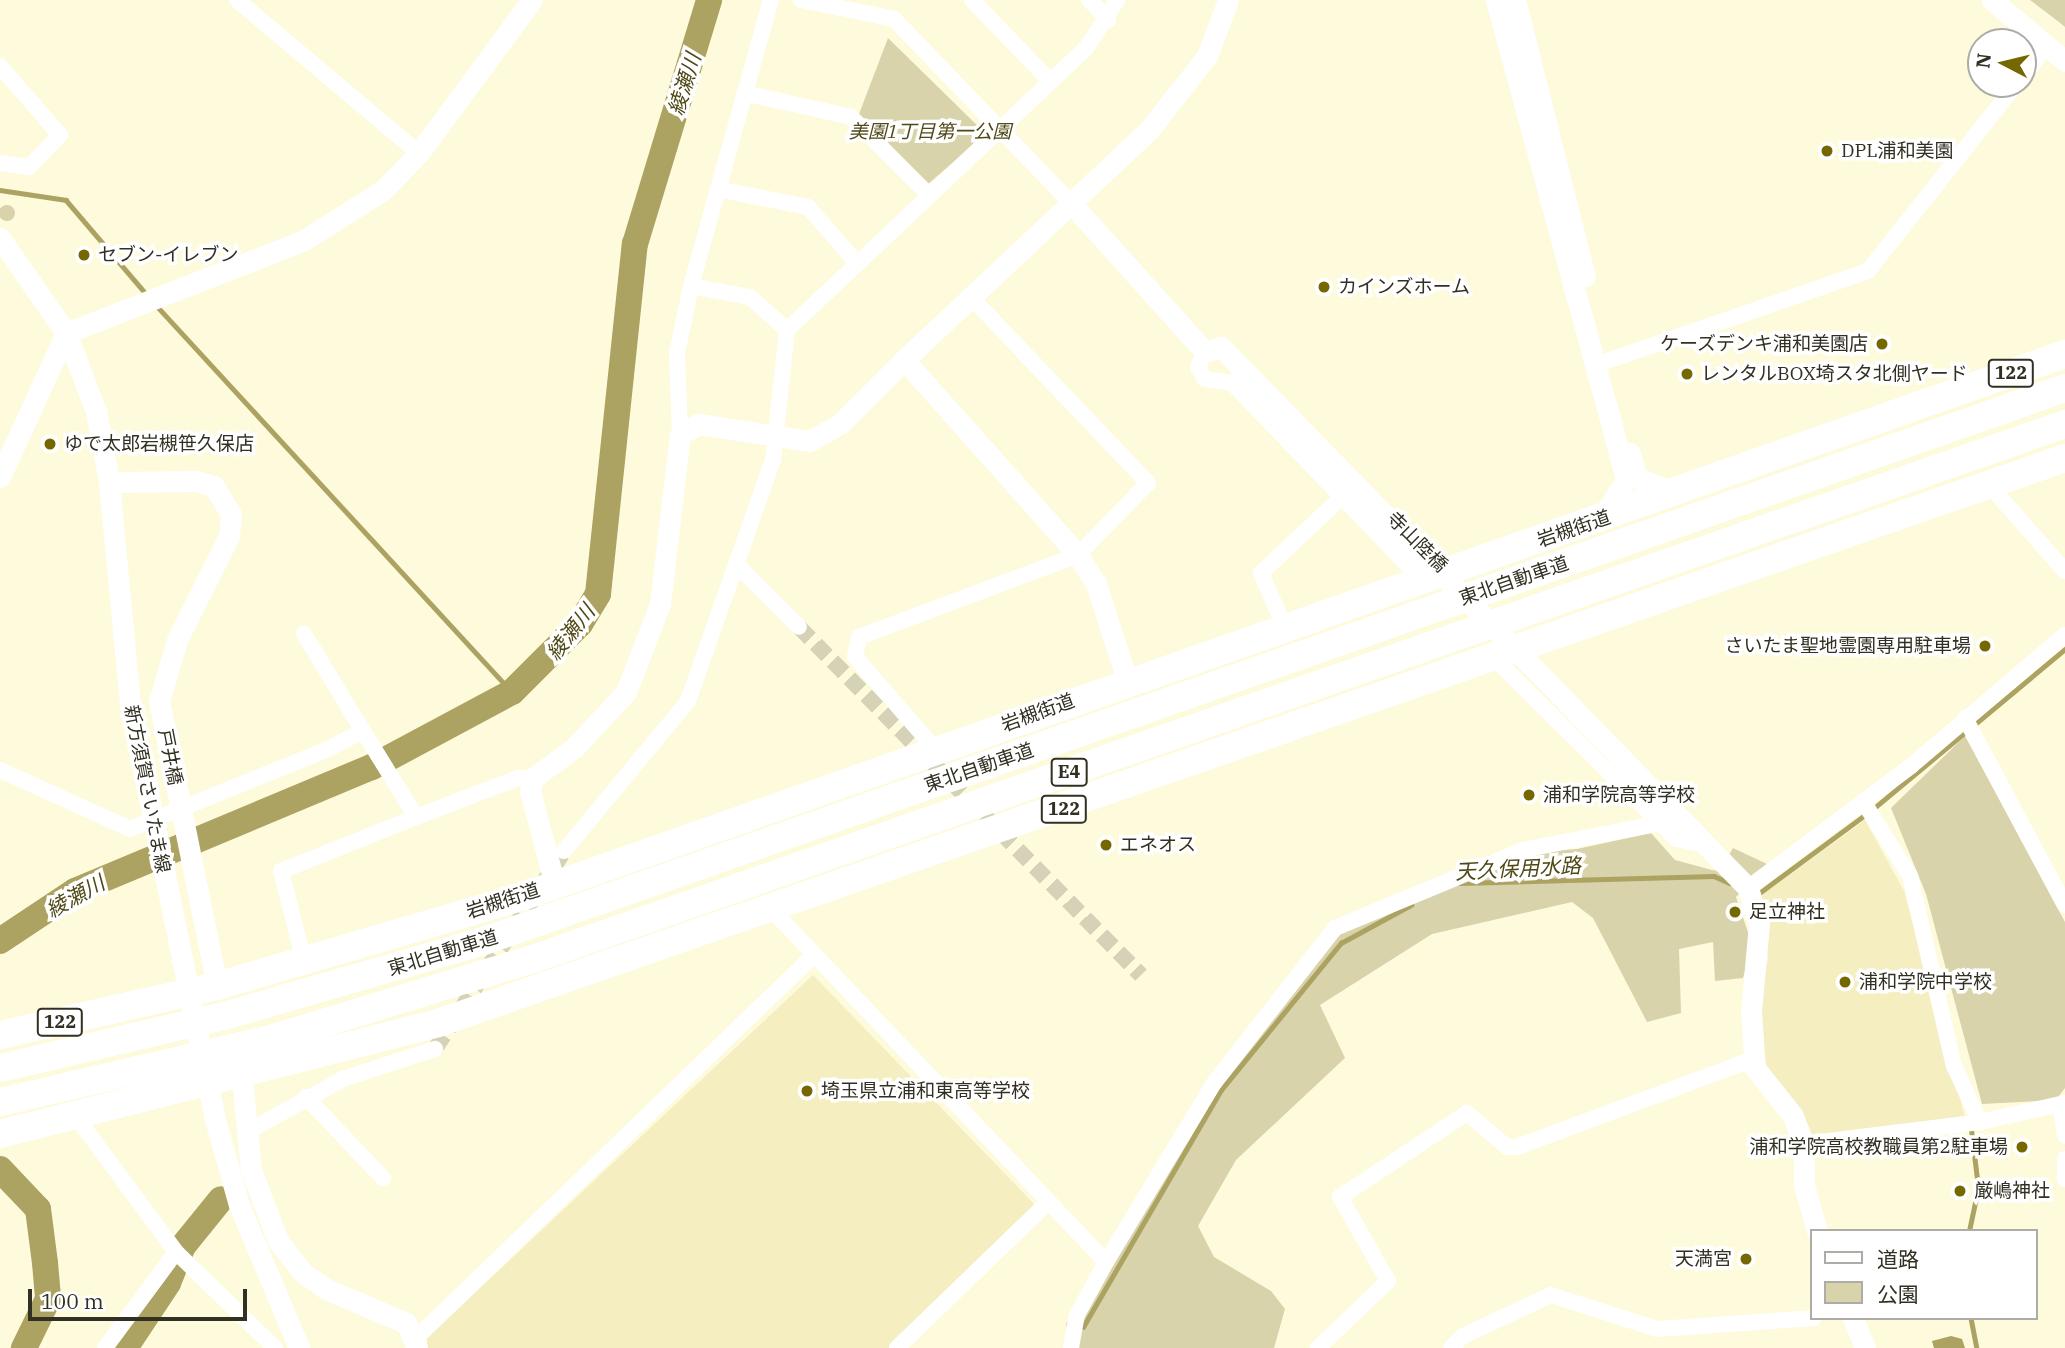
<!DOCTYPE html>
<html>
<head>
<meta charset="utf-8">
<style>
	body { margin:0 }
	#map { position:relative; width:2065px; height:1348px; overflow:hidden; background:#fefadc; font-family:"IBM Plex Serif","Noto Sans JP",serif }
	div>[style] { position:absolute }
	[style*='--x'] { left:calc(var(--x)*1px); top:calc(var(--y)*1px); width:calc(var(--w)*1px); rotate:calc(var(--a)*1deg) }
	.built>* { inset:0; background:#f4eec0 }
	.green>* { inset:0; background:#d8d3ab }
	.round { border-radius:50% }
	.water>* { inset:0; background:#aca262 }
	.stream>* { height:4.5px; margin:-2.25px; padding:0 2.25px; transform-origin:2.25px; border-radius:2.25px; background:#aca262 }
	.river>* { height:26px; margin:-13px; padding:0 13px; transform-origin:13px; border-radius:13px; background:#aca262 }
	.street-tunnel>* { height:16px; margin-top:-8px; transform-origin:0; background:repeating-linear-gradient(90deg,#d5d2b7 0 16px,transparent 0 24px) }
	.street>* { height:16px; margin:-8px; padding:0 8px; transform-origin:8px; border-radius:8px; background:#fff }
	.secondary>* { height:21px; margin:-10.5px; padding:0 10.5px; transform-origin:10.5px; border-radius:10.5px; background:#fff }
	.highway>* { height:28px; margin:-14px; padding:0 14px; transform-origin:14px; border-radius:14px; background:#fff }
	.dots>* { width:19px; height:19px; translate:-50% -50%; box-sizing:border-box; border:4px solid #fff; border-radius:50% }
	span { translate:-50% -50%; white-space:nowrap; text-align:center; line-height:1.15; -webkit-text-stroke:7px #fff; paint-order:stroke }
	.shield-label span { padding:2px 5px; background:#fff; border:2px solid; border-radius:5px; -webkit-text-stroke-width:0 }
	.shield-label { font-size:18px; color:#323022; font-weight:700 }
	.park-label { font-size:19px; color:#504917; font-style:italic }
	.poi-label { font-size:19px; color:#323022 }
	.left { translate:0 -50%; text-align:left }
	.right { translate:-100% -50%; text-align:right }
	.street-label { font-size:19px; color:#323022 }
	.water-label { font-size:21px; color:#4f4815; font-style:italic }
	.legend { position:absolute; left:1810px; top:1229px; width:228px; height:91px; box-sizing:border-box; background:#fff; border:2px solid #adaca7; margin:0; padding:9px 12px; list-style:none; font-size:21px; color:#323022 }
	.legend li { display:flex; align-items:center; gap:14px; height:35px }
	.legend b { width:35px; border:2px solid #adaca7 }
	.north { position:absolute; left:1967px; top:28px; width:70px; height:70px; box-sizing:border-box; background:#fff; border:2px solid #adaca7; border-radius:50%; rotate:277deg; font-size:19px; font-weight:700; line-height:28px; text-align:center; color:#323022 }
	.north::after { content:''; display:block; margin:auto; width:24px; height:32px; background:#756800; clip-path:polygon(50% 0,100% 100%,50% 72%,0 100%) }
	.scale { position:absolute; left:28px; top:1289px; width:219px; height:32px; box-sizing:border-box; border:4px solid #323022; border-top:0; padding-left:9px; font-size:21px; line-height:24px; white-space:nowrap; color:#323022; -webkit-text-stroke:5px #fff; paint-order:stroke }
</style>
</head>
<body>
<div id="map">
	<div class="built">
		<i style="clip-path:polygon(1865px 820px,1904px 891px,1965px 1117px,1812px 1139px,1766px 1067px,1760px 1044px,1757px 1005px,1768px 959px,1759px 897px)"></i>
		<i style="clip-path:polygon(813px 975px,1036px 1206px,893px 1348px,427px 1348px,427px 1338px)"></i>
	</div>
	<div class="green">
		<i style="clip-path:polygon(2030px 0,2065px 0,2065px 27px,2059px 22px)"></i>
		<i style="clip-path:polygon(888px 38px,986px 134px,928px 184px,859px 114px)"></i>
		<i class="round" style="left:-1px;top:205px;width:16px;height:16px"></i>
		<i style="clip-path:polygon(1965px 736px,2065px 922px,2065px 1088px,2056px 1100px,1982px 1104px,1926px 894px,1891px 808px)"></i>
		<i style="clip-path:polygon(1651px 833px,1675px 860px,1712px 870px,1720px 871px,1733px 848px,1767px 864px,1736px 897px,1752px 944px,1743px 978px,1715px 981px,1713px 942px,1679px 949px,1681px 1013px,1647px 1022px,1593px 918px,1572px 902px,1432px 934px,1320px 1005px,1345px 1058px,1236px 1160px,1198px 1226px,1214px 1257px,1271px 1291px,1285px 1309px,1274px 1348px,1071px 1348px,1066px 1324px,1188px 1119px,1342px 931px,1490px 855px,1577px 849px)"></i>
	</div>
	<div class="water">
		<i style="clip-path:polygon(1951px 1336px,1962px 1339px,1965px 1348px,1934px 1348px,1932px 1341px)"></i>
	</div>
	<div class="stream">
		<i style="--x:0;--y:190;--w:67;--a:8.6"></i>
		<i style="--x:66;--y:200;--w:125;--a:49.5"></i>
		<i style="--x:155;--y:304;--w:527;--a:47.38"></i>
		<i style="--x:1873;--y:809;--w:250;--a:-39.8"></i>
		<i style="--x:1460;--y:883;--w:254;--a:-1.6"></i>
		<i style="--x:1714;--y:876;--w:17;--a:24"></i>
		<i style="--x:1758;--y:894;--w:134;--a:-36.5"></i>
		<i style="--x:1971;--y:1126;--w:57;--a:83"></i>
		<i style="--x:1969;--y:1231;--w:38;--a:-78"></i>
		<i style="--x:1971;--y:1318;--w:31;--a:79"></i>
		<i style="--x:1083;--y:1327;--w:274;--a:-59.8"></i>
		<i style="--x:1221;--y:1090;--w:190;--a:-50.8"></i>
		<i style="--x:1341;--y:943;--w:80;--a:-28.5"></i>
	</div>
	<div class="river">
		<i style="--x:0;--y:941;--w:90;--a:-33.7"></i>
		<i style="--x:75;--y:891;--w:322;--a:-22.7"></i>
		<i style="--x:372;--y:767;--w:159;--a:-28.2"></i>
		<i style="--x:512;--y:692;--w:96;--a:-45"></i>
		<i style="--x:580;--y:624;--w:35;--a:-59"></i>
		<i style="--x:598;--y:594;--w:352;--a:-84"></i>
		<i style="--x:635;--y:244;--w:255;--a:-73.1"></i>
		<i style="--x:0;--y:1169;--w:55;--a:46.5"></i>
		<i style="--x:38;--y:1209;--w:54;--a:82.6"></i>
		<i style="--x:45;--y:1263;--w:36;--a:85"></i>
		<i style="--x:48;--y:1299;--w:55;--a:116.1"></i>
		<i style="--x:125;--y:1348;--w:78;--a:-56.5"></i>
		<i style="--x:168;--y:1283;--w:40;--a:-68"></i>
		<i style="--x:183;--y:1246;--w:60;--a:-51"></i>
	</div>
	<div class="street-tunnel">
		<i style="--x:799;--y:627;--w:488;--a:45.5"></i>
		<i style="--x:435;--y:1049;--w:236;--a:-56.9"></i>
	</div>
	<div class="street">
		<i style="--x:237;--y:0;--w:238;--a:40.1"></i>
		<i style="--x:801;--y:0;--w:95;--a:11.5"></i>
		<i style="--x:894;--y:19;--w:254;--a:46.1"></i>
		<i style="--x:972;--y:0;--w:112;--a:46.1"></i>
		<i style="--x:1089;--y:0;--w:28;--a:46"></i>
		<i style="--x:0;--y:66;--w:91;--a:49"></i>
		<i style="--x:60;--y:135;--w:45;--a:134.1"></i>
		<i style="--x:29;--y:167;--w:29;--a:-172"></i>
		<i style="--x:2023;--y:76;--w:38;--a:-51"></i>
		<i style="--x:744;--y:93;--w:110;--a:12.6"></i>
		<i style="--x:851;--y:117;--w:109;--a:45"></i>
		<i style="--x:717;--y:189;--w:93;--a:11.2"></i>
		<i style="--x:808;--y:207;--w:73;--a:48.9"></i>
		<i style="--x:691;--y:286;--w:60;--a:10.6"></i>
		<i style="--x:750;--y:297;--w:50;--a:41.7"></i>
		<i style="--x:1205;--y:352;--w:17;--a:115"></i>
		<i style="--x:1198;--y:367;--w:14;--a:60"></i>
		<i style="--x:1205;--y:379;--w:27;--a:8"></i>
		<i style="--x:1232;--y:383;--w:274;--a:46"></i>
		<i style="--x:1607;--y:361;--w:276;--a:-19"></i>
		<i style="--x:1868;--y:271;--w:238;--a:-51.6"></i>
		<i style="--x:680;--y:435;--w:82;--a:-92.1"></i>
		<i style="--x:677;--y:353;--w:68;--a:-78.2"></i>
		<i style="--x:691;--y:286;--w:297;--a:-74.4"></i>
		<i style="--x:1989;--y:485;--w:115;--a:48.5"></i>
		<i style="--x:738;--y:566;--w:86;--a:45"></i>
		<i style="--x:1285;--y:628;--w:60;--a:-113.6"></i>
		<i style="--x:1261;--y:573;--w:111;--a:-43.2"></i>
		<i style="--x:1493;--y:657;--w:258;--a:44.8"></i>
		<i style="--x:1676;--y:839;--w:31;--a:11"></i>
		<i style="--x:1965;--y:718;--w:212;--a:61.9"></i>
		<i style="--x:936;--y:750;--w:123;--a:-131.1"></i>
		<i style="--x:855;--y:657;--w:20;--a:-79"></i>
		<i style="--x:859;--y:637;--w:234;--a:-20.5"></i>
		<i style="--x:1078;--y:555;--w:100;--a:-45.8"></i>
		<i style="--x:1148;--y:483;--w:255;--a:-133.6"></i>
		<i style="--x:0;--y:770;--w:143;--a:24.4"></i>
		<i style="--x:130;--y:829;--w:209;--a:-21.9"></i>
		<i style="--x:324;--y:751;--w:44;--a:-27.1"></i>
		<i style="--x:363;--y:731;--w:114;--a:-121.3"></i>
		<i style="--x:1863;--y:801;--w:89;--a:57.9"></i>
		<i style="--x:1910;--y:876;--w:195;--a:77"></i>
		<i style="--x:1954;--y:1066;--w:62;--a:65.1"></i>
		<i style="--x:416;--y:817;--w:109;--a:-20.9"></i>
		<i style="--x:518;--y:778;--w:15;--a:0"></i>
		<i style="--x:564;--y:851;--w:195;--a:-50.4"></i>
		<i style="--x:688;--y:701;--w:256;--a:-70.6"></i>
		<i style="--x:773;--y:460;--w:131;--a:-83.9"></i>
		<i style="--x:787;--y:330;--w:412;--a:-43.3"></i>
		<i style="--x:1087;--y:47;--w:56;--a:-57.4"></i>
		<i style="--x:1748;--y:888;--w:204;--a:-36.8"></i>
		<i style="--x:1911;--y:766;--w:202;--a:-40.4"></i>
		<i style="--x:772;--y:910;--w:485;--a:46.5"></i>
		<i style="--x:304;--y:961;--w:93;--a:-104.3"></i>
		<i style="--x:281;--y:871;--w:145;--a:-21.8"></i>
		<i style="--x:416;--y:817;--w:101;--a:-121.6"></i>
		<i style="--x:306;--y:1097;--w:112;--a:46.5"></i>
		<i style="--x:2061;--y:1108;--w:28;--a:82"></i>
		<i style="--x:77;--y:1118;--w:167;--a:53.5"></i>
		<i style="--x:176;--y:1252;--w:138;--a:44.1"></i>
		<i style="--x:247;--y:1132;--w:110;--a:-28.9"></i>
		<i style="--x:343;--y:1079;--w:97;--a:-18.1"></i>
		<i style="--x:1804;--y:1144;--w:177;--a:-7.1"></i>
		<i style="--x:1980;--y:1122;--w:87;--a:-12.6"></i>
		<i style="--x:2065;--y:1159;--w:20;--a:90"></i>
		<i style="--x:415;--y:1339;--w:552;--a:-43.9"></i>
		<i style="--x:105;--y:1348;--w:119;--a:-53.5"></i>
		<i style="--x:897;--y:1348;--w:210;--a:-44"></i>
		<i style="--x:1071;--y:1348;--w:34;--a:-80"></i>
		<i style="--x:1077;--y:1315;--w:60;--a:-61.3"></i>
		<i style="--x:1106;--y:1262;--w:209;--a:-58.9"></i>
		<i style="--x:1214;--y:1083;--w:197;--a:-52"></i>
		<i style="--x:1335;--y:928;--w:204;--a:-22.5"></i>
		<i style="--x:1523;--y:850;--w:140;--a:-11.1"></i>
		<i style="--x:1318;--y:1348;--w:97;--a:-43.7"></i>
		<i style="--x:1388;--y:1281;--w:97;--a:-119.7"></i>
		<i style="--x:1340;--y:1197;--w:152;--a:-33.5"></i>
		<i style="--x:1467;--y:1113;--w:52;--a:40.4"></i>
		<i style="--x:1507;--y:1147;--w:10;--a:0"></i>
		<i style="--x:1517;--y:1147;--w:253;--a:-20.4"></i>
		<i style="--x:1451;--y:1348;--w:17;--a:-45"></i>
		<i style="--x:1463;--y:1336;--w:97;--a:-25"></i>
		<i style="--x:1551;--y:1295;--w:111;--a:17.8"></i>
		<i style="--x:1657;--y:1329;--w:157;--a:-4"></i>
	</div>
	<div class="secondary">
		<i style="--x:1496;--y:0;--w:497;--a:74.8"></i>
		<i style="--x:1626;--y:480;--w:44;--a:123"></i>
		<i style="--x:1515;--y:0;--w:285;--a:75.8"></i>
		<i style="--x:1992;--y:0;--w:95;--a:39.9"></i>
		<i style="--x:1070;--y:202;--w:202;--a:48"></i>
		<i style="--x:1205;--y:352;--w:17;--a:-17"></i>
		<i style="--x:1221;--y:347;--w:755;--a:45.75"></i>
		<i style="--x:1748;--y:888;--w:38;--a:73"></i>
		<i style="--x:1759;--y:924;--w:88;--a:95.2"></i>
		<i style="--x:1751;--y:1012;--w:56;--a:85.9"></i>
		<i style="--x:1755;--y:1068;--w:61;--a:51.6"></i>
		<i style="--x:1793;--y:1116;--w:30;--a:69"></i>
		<i style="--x:1804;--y:1144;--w:41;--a:90"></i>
		<i style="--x:1804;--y:1185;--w:48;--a:74.2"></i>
		<i style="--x:0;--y:238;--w:116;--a:55.2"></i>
		<i style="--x:66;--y:333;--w:84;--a:69"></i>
		<i style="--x:96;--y:411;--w:72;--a:79.6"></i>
		<i style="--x:109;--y:482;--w:224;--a:84.6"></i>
		<i style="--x:130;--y:705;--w:419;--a:78.4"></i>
		<i style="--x:214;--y:1116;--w:92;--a:74.3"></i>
		<i style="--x:239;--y:1205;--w:155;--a:67.2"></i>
		<i style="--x:1630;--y:453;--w:25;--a:76"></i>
		<i style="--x:1636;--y:477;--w:41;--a:22.8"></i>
		<i style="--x:0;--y:477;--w:158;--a:-65.4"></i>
		<i style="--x:66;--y:333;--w:256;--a:-21.3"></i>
		<i style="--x:304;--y:240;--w:93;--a:-32.3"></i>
		<i style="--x:383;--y:190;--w:52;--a:-45.8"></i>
		<i style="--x:419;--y:153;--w:190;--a:-53.6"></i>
		<i style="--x:109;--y:482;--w:87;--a:-0.7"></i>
		<i style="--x:196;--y:481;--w:19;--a:16"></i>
		<i style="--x:214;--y:486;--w:33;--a:59"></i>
		<i style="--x:231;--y:514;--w:22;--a:95"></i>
		<i style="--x:229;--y:536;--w:116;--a:116.6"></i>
		<i style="--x:177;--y:640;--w:64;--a:106.4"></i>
		<i style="--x:159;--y:701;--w:291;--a:78.5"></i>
		<i style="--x:1127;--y:680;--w:101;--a:-107.9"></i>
		<i style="--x:1096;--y:584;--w:34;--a:-122"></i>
		<i style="--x:1078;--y:555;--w:261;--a:-131.7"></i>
		<i style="--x:904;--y:360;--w:336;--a:-43.2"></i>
		<i style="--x:1149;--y:130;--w:94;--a:-51.9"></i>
		<i style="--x:1207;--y:56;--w:60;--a:-69.4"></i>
		<i style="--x:555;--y:885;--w:96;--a:-105"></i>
		<i style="--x:530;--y:792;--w:14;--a:-78"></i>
		<i style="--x:533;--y:778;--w:51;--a:-36.2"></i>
		<i style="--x:574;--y:748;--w:76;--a:-47.1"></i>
		<i style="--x:626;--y:692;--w:94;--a:-68.9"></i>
		<i style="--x:660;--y:604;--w:170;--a:-83.3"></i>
		<i style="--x:680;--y:435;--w:21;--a:-31"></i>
		<i style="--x:698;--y:424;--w:113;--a:8.6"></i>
		<i style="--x:810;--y:441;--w:34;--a:-30"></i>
		<i style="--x:840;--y:424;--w:91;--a:-45"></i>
		<i style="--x:242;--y:1078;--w:92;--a:84.4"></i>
		<i style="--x:251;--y:1170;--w:76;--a:69.2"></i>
		<i style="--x:278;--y:1241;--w:39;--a:52"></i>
		<i style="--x:302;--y:1272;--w:29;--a:35"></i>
		<i style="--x:326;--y:1289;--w:87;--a:23"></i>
		<i style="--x:406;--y:1323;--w:27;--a:66"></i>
		<i style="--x:1853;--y:1318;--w:32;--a:68"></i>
	</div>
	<div class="highway">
		<i style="--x:0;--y:1035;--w:222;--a:-12.7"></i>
		<i style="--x:217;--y:986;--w:320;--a:-16.3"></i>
		<i style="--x:524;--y:896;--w:1634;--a:-19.38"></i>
		<i style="--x:0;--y:1068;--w:230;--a:-13.1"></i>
		<i style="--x:224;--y:1016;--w:271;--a:-16.1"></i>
		<i style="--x:484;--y:941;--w:1675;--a:-19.28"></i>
		<i style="--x:0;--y:1102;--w:278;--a:-13.1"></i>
		<i style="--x:271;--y:1039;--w:274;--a:-17"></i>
		<i style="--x:533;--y:959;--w:1623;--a:-19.25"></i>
		<i style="--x:0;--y:1134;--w:452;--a:-14.2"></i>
		<i style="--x:438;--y:1023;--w:1722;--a:-19.15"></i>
	</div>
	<div class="dots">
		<i style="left:1827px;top:151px;background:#756800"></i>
		<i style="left:84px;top:255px;background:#756800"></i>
		<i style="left:1324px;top:287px;background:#756800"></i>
		<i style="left:1882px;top:344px;background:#756800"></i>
		<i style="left:1687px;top:374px;background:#756800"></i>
		<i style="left:50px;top:444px;background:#756800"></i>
		<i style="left:1985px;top:646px;background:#756800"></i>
		<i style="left:1529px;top:795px;background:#756800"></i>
		<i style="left:1106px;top:845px;background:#756800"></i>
		<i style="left:1735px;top:912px;background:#756800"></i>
		<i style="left:1845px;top:982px;background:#756800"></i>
		<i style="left:807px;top:1091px;background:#756800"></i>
		<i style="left:2022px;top:1147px;background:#756800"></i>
		<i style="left:1960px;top:1191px;background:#756800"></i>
		<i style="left:1746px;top:1259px;background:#756800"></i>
	</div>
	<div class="shield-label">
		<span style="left:2011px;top:373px">122</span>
		<span style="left:1069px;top:772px">E4</span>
		<span style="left:1064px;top:809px">122</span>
		<span style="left:60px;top:1022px">122</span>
	</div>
	<div class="park-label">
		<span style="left:930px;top:132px">美園1丁目第一公園</span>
	</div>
	<div class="poi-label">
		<span class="left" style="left:1841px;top:151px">DPL浦和美園</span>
		<span class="left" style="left:98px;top:255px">セブン-イレブン</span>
		<span class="left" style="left:1338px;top:287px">カインズホーム</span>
		<span class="right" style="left:1868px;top:344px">ケーズデンキ浦和美園店</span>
		<span class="left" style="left:1701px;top:374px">レンタルBOX埼スタ北側ヤード</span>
		<span class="left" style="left:64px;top:444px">ゆで太郎岩槻笹久保店</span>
		<span class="right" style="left:1971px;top:646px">さいたま聖地霊園専用駐車場</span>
		<span class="left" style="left:1543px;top:795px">浦和学院高等学校</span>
		<span class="left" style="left:1120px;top:845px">エネオス</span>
		<span class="left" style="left:1749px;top:912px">足立神社</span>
		<span class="left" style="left:1859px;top:982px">浦和学院中学校</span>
		<span class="left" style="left:821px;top:1091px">埼玉県立浦和東高等学校</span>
		<span class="right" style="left:2008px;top:1147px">浦和学院高校教職員第2駐車場</span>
		<span class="left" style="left:1974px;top:1191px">厳嶋神社</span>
		<span class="right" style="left:1732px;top:1259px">天満宮</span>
	</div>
	<div class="street-label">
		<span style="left:1574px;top:529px;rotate:-19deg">岩槻街道</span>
		<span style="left:1417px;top:542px;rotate:45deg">寺山陸橋</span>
		<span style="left:1514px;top:581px;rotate:-19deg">東北自動車道</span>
		<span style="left:1038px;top:713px;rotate:-20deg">岩槻街道</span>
		<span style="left:170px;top:757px;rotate:79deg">戸井橋</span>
		<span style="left:979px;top:768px;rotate:-19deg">東北自動車道</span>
		<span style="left:147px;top:789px;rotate:79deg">新方須賀さいたま線</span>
		<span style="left:503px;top:901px;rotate:-18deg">岩槻街道</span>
		<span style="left:443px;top:953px;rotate:-17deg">東北自動車道</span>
	</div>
	<div class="water-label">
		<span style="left:684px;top:84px;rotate:-73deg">綾瀬川</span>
		<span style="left:570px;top:632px;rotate:-52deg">綾瀬川</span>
		<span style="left:1518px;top:868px;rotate:-3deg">天久保用水路</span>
		<span style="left:75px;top:896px;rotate:-29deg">綾瀬川</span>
	</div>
	<ul class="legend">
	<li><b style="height:9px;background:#fff"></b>道路</li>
	<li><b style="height:19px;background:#d8d3ab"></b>公園</li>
	</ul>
	<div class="north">N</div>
	<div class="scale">100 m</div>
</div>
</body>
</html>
